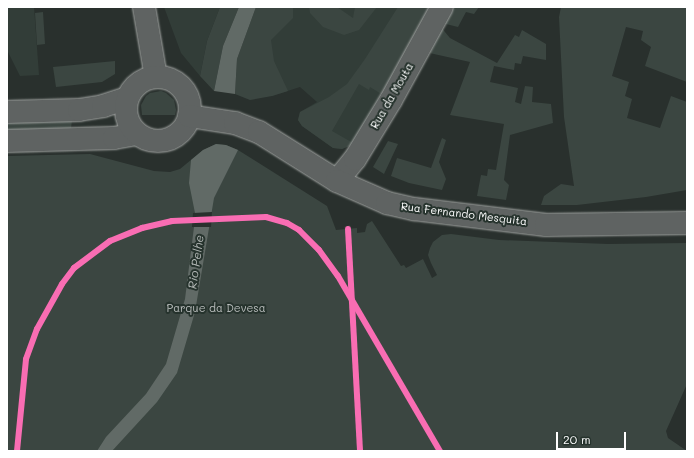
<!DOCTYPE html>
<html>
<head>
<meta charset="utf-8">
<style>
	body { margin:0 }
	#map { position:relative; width:694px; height:458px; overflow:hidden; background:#29302d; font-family:Mali,sans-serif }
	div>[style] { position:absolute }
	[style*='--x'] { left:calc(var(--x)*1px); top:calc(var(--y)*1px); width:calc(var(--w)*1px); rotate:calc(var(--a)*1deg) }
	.built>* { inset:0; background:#323d38 }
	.green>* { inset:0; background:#3b4641 }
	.water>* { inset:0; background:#616a66 }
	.pier>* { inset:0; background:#29302d }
	.roads { filter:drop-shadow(0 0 1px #9fa2a0) drop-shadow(0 0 1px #9fa2a0) }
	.minor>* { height:22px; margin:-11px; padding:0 11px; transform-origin:11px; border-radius:11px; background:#5f6362 }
	.tertiary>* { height:22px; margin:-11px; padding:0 11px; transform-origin:11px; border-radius:11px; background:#5f6362 }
	.tertiary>.ring { margin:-11px; padding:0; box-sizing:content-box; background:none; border:22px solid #5f6362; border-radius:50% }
	.cycleway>* { height:6px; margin:-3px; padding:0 3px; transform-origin:3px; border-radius:3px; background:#f96db3 }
	span { translate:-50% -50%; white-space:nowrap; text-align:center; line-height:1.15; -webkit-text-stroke:4px #26332d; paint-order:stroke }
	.street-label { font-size:11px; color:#fff }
	.park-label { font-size:11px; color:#bbbfbe }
	.water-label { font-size:12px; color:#b3b8b6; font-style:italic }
	.frame { position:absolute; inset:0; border:8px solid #fff; pointer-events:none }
	.scale { position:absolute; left:556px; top:432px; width:70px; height:18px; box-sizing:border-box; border:2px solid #fff; border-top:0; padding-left:5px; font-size:12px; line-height:14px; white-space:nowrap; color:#fff; -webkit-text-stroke:3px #26332d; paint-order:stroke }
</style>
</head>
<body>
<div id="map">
	<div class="built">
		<i style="clip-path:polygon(7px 7px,34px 7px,39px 75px,20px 76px,8px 52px)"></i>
		<i style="clip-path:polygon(164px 7px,220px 7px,207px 41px,200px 76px,181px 53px)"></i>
		<i style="clip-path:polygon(270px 7px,433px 7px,358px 141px,342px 149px,333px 148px,302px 126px,298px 120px,300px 112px,317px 102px,300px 87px,272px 96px)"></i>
	</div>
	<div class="green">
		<i style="clip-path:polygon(220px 7px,239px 7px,223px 46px,214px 91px,200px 76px,207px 41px)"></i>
		<i style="clip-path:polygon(256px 7px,293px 7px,293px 18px,271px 40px,274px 61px,288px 91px,272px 96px,250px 100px,235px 94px,237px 59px)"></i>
		<i style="clip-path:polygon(309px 7px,337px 7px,353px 18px,355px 7px,377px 7px,359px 30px,344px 35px,323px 27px,310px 13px)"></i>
		<i style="clip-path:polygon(398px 7px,433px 7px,383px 95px,370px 87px,369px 90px,359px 84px,332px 131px,353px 143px,352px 145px,342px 149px,333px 148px,302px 126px,298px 120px,300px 112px,329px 97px,347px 84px,365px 59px)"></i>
		<i style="clip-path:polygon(452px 7px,479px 7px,474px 14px,466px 12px,458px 27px,442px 23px)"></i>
		<i style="clip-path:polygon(561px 7px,687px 7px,687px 82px,645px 66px,651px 47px,641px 40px,643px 31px,626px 27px,612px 76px,629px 82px,625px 96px,632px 99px,627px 118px,660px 128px,671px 96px,687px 102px,687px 190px,646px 197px,577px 205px,541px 205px,544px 196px,561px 184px,574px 186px,564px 117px,559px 17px)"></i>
		<i style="clip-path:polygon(43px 12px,45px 44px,37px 45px,35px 13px)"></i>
		<i style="clip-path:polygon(440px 26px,450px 38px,497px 63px,515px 35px,519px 37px,522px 30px,546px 44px,546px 60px,523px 56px,521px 64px,515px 63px,514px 70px,494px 66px,490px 82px,518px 88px,515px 102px,521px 104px,525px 86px,533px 87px,532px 102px,551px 104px,553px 123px,510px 135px,504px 180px,509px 185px,506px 200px,477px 196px,481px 175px,487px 176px,488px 169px,496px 170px,504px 124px,450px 115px,470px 62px,425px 52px)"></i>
		<i style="clip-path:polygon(115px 61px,115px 74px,102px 82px,56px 87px,53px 67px)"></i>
		<i style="clip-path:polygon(161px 91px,166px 93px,174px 100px,176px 110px,175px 115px,142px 115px,141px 105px,146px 96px,150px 93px)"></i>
		<i style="clip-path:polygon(72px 119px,71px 129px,7px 131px,7px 121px)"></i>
		<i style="clip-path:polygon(442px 138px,446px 140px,439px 162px,446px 179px,442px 190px,409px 183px,391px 176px,397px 158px,431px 168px)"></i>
		<i style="clip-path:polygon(388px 141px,398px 144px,384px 174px,373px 167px)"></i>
		<i style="clip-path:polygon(216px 144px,226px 145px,238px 150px,327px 206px,336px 230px,357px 228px,357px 233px,365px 232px,367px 224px,372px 221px,401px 266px,404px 265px,406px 268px,423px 259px,432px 278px,437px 275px,431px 263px,428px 255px,430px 248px,433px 242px,442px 235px,451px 234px,499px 240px,608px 244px,687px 243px,687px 384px,666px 431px,668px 438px,687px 451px,7px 451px,7px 156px,90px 154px,154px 171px,170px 172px,180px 169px,203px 150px)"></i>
	</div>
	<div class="water">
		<i style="clip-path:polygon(239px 7px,256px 7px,237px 59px,235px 94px,214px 91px,223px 46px)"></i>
		<i style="clip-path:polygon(216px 144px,226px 145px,238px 150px,214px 198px,195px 312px,177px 373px,157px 402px,112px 451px,97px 451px,106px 437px,146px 394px,166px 364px,185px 299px,194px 227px,195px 213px,189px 183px,191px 160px,203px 150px)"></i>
	</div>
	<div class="pier">
		<i style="clip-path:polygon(212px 212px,211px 227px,192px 227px,193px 213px)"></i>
	</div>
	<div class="roads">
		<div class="minor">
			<i style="--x:7;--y:112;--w:72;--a:-1.6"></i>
			<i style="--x:79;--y:110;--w:24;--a:-9"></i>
			<i style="--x:103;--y:106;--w:25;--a:-18"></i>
			<i style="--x:7;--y:141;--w:107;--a:-1.6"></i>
			<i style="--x:114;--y:138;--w:23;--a:-10"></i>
			<i style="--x:337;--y:181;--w:28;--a:-51"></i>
			<i style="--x:355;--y:159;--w:69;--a:-58.6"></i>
			<i style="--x:391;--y:100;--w:106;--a:-61.3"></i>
		</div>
		<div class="tertiary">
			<i style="--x:144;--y:7;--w:71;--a:80.3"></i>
			<i class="ring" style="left:126px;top:77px;width:42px;height:42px"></i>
			<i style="--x:189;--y:116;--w:47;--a:8.7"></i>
			<i style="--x:235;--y:123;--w:26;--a:21"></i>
			<i style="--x:259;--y:132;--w:92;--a:32.1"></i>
			<i style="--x:337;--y:181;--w:55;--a:23.7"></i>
			<i style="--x:387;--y:203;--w:28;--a:13"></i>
			<i style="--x:414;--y:209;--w:133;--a:6.9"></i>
			<i style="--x:546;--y:225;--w:141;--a:-0.8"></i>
		</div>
	</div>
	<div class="cycleway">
		<i style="--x:348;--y:229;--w:222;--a:86.9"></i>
		<i style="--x:17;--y:451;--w:92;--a:-84.4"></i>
		<i style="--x:26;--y:359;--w:32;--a:-70"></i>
		<i style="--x:37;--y:329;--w:51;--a:-60.9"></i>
		<i style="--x:62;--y:284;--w:20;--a:-53"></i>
		<i style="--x:74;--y:268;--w:45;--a:-36.9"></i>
		<i style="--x:110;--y:241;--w:35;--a:-22"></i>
		<i style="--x:142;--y:228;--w:31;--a:-13"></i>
		<i style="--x:172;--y:221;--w:94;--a:-2.4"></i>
		<i style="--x:266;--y:217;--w:22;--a:16"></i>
		<i style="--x:287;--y:223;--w:14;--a:30"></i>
		<i style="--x:299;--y:230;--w:28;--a:45"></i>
		<i style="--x:319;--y:250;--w:32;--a:54"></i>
		<i style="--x:338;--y:276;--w:203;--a:59.8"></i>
	</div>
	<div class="street-label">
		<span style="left:392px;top:96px;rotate:-60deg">Rua da Mouta</span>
		<span style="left:464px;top:214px;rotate:7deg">Rua Fernando Mesquita</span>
	</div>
	<div class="park-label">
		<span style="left:216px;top:308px">Parque da Devesa</span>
	</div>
	<div class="water-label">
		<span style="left:196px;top:262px;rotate:-82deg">Rio Pelhe</span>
	</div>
	<div class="frame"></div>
	<div class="scale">20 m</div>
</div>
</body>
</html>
